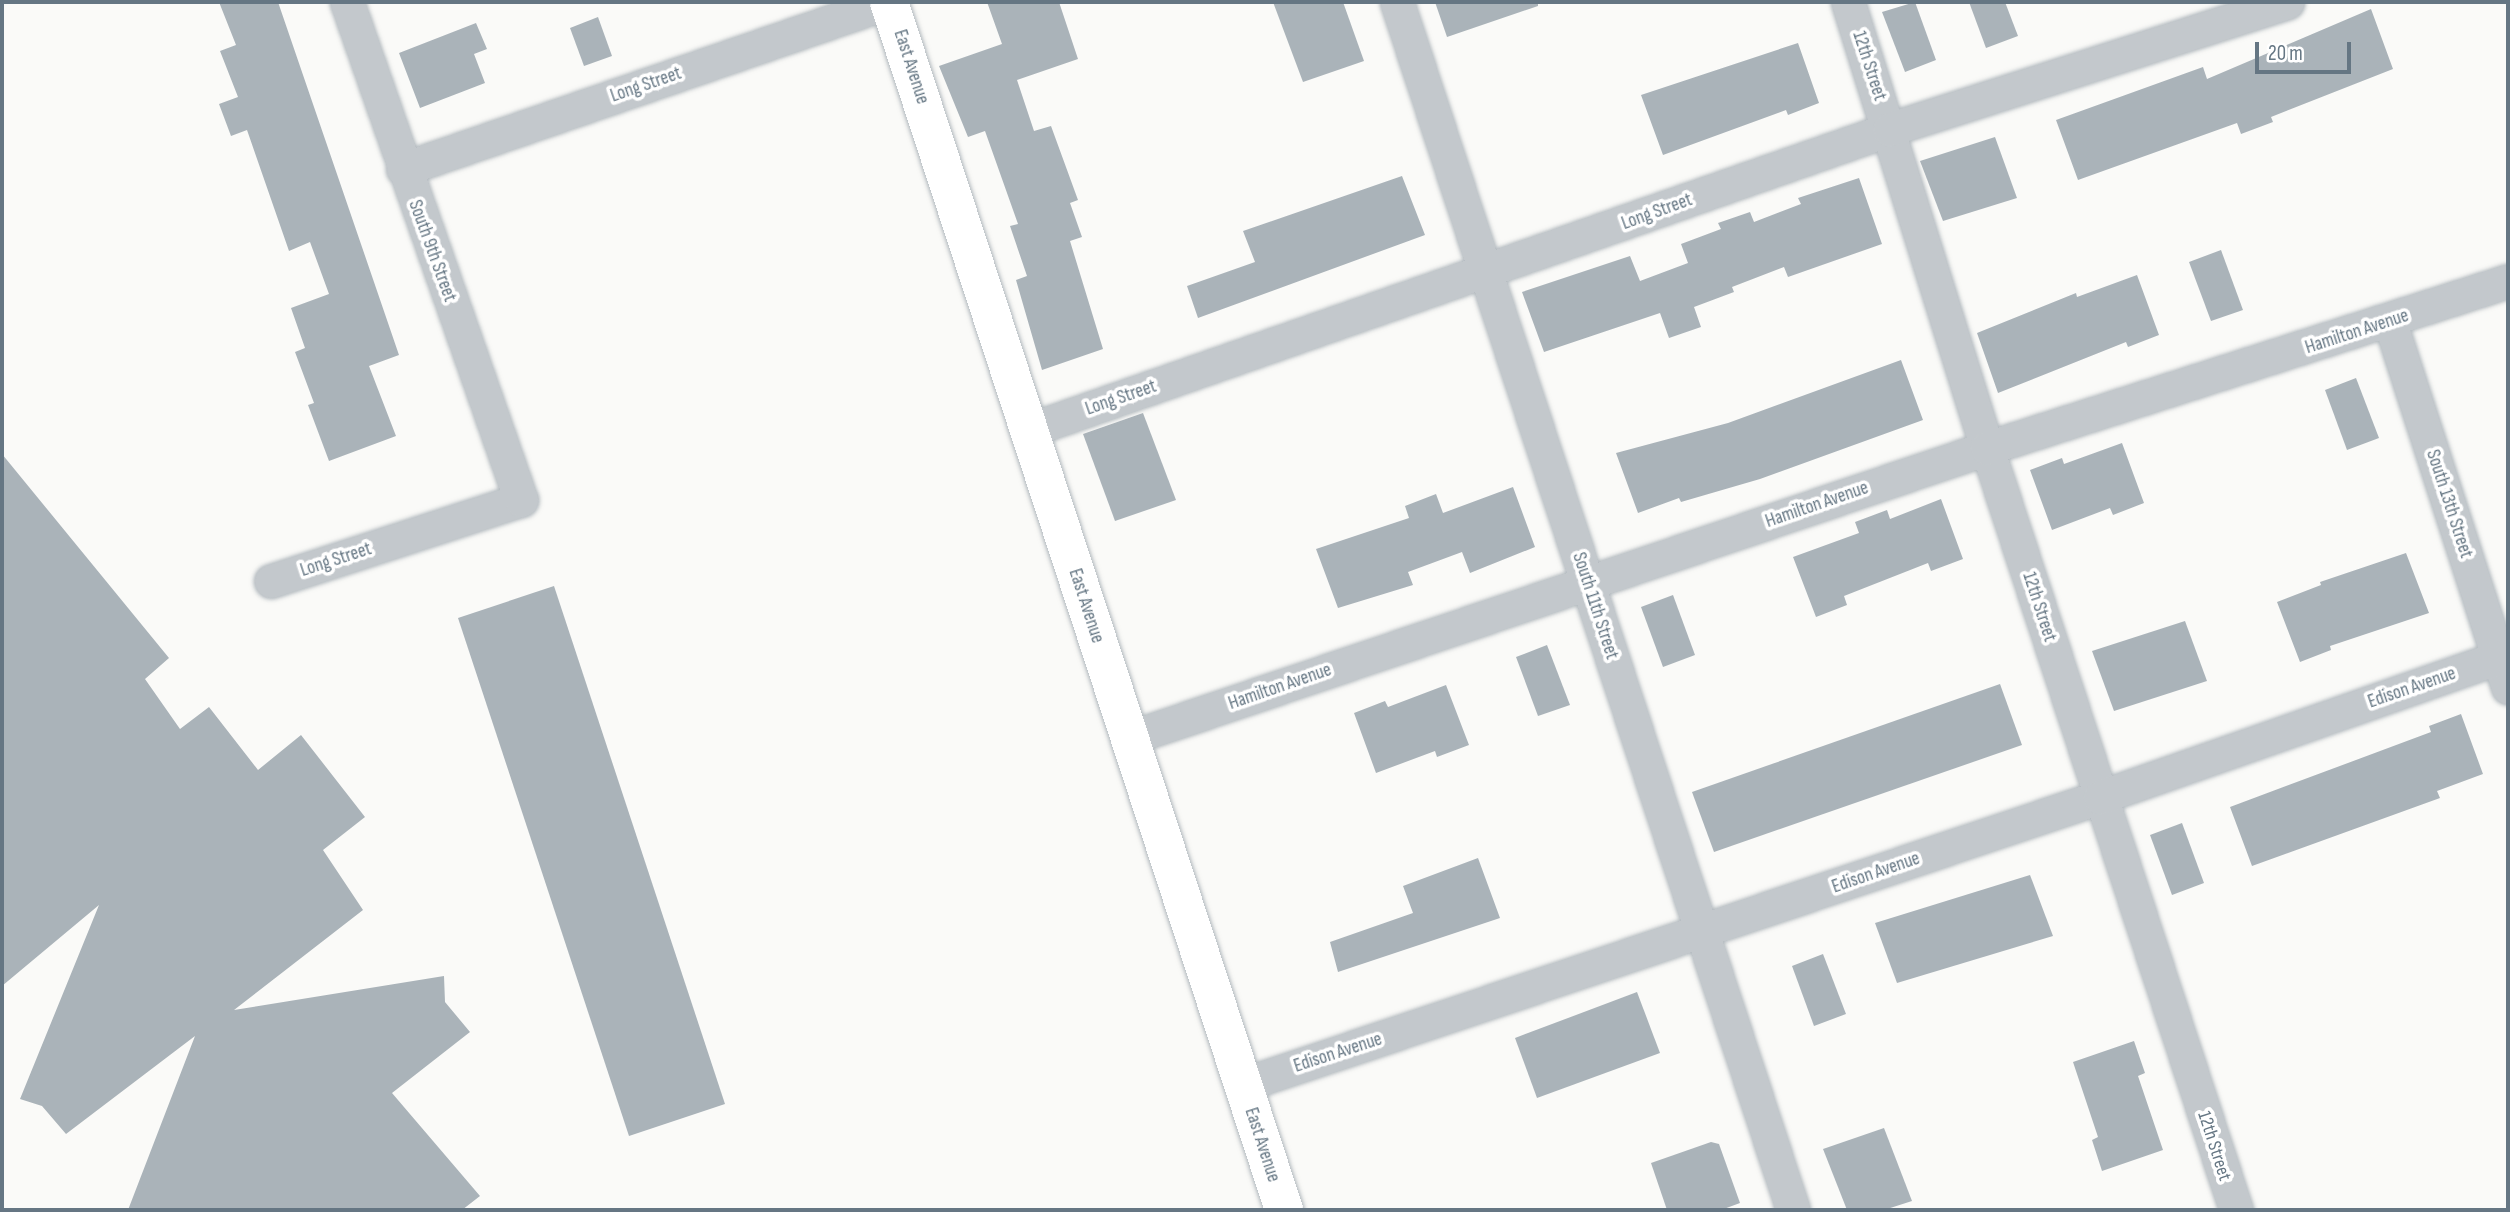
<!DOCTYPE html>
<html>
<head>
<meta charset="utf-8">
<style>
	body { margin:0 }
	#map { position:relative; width:2510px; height:1212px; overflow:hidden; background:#fafaf8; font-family:"Sofia Sans Condensed",sans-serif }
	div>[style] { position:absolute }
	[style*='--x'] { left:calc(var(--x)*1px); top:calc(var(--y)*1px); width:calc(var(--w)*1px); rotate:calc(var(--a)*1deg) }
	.building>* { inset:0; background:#aab3b9 }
	.roads { filter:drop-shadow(0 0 2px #b3babf) drop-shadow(0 0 2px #b3babf) }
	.street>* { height:33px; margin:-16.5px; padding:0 16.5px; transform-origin:16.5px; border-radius:16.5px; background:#c3c8cc }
	.secondary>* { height:38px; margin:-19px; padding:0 19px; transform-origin:19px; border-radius:19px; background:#fff }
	span { translate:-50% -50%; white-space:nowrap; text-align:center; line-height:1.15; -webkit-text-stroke:7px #fff; paint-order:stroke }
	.street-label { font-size:19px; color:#657683 }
	.frame { position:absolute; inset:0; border:4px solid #657683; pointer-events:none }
	.scale { position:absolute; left:2255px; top:42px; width:96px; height:32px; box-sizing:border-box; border:4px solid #657683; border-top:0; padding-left:9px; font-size:21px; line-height:24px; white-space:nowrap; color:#657683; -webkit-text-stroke:5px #fff; paint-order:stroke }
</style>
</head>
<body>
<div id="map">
	<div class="building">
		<i style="clip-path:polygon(219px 2px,278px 2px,399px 355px,369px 366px,396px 436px,329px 461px,308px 405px,314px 403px,295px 352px,305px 348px,291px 308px,329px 294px,310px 242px,289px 251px,247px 130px,231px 136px,219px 104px,238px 97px,220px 51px,236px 45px)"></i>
		<i style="clip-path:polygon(987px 2px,1059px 2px,1078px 59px,1017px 80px,1034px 131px,1051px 126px,1078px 200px,1070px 203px,1082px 237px,1070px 241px,1103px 349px,1042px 370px,1016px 280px,1027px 276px,1010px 226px,1018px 224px,985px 131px,968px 137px,939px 66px,1002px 44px)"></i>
		<i style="clip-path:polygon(1273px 2px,1343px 2px,1364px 61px,1303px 82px)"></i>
		<i style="clip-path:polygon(1435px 2px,1538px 2px,1538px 6px,1447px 37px)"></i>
		<i style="clip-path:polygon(1915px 2px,1936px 60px,1905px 72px,1882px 12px)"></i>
		<i style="clip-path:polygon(1969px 2px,2005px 2px,2018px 36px,1986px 48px)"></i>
		<i style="clip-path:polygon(2371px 9px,2393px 69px,2271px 117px,2273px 122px,2241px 134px,2237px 123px,2078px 180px,2056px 120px,2203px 67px,2207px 79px)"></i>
		<i style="clip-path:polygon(598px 17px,612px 56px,584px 66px,570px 28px)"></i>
		<i style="clip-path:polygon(476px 23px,487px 49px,474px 54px,485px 83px,420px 108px,399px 53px)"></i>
		<i style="clip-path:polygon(1798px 43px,1819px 103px,1788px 115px,1786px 110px,1663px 155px,1641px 95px)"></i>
		<i style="clip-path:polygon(1995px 137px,2017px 198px,1943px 221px,1920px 161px)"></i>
		<i style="clip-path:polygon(1402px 176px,1425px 235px,1198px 318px,1187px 286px,1255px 262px,1243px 231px)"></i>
		<i style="clip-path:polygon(1859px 178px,1882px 244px,1788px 277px,1784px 267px,1732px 287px,1734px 292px,1694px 307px,1701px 327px,1669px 338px,1660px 313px,1544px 352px,1522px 292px,1630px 256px,1640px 281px,1688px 263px,1681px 244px,1721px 229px,1718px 223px,1750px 212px,1754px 222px,1801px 204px,1798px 198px)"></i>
		<i style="clip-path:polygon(2221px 250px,2243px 310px,2211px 321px,2189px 262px)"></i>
		<i style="clip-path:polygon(2137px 275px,2159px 335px,2128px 347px,2126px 342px,1998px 393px,1977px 333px,2076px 293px,2077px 297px)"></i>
		<i style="clip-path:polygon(1901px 360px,1923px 420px,1760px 479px,1681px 502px,1679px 498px,1638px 513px,1616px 453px,1728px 423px)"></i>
		<i style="clip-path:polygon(2356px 378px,2379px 438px,2347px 450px,2325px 390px)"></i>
		<i style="clip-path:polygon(1143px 413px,1176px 500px,1115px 521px,1083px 434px)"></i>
		<i style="clip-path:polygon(2122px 443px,2144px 503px,2113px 515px,2110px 508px,2052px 530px,2030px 470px,2062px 458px,2064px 464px)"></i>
		<i style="clip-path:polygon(2px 454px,169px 658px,145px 679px,180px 729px,209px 707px,258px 770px,301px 735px,365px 817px,323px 850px,363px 910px,234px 1010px,444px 976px,445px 1002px,470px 1032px,392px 1093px,480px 1196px,462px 1210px,128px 1210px,195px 1036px,66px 1134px,42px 1106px,20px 1099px,99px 905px,2px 986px)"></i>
		<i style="clip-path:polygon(1513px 487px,1535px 547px,1470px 573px,1462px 552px,1408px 572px,1413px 585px,1338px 608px,1316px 549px,1409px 518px,1405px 506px,1436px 494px,1443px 513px)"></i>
		<i style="clip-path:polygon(1941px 499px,1963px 559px,1931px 571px,1928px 563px,1844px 596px,1847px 605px,1816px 617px,1793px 557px,1859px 533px,1855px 522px,1887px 510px,1890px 519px)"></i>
		<i style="clip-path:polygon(2406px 553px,2429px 613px,2330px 646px,2331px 650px,2300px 662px,2277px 602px,2321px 585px,2320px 582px)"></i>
		<i style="clip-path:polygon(554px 586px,725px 1104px,629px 1136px,458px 618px)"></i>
		<i style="clip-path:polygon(1673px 595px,1695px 655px,1663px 667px,1641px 607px)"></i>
		<i style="clip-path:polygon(2185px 621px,2207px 681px,2114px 711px,2092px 651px)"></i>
		<i style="clip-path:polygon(1547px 645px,1570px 705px,1538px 716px,1516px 657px)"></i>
		<i style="clip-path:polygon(2000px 684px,2022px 745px,1714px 852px,1692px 792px)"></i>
		<i style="clip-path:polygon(1446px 685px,1469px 745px,1437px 757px,1435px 751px,1376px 773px,1354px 713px,1385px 701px,1388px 707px)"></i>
		<i style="clip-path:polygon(2461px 714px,2483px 774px,2437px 791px,2440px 798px,2252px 866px,2230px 807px,2431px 732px,2429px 726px)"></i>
		<i style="clip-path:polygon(2182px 823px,2204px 883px,2172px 895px,2150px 835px)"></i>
		<i style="clip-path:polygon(1478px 858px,1500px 918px,1338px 972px,1330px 942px,1413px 913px,1403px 886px)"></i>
		<i style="clip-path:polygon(2030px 875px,2053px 936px,1897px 983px,1875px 923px)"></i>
		<i style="clip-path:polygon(1823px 954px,1846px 1014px,1814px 1026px,1792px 966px)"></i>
		<i style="clip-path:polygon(1637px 992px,1660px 1053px,1537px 1098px,1515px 1038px)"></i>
		<i style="clip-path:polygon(2134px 1041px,2145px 1073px,2138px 1076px,2163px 1150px,2102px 1171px,2092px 1140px,2098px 1137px,2073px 1062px)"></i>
		<i style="clip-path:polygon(1884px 1128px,1912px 1201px,1884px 1210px,1847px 1210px,1823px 1149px)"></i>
		<i style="clip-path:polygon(1711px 1142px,1719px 1144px,1740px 1203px,1721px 1210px,1667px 1210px,1651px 1163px)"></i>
	</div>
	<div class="roads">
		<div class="street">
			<i style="--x:1397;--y:2;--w:1271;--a:71.85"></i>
			<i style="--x:1848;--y:2;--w:467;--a:72.7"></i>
			<i style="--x:1987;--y:448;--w:802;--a:71.9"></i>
			<i style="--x:403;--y:169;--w:513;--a:-19"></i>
			<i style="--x:2390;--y:322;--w:384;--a:72.1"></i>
			<i style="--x:1029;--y:430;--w:912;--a:-19.27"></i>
			<i style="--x:1890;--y:129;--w:417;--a:-17.7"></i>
			<i style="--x:271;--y:581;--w:263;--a:-18"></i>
			<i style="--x:521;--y:500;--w:528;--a:-109.26"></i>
			<i style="--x:1129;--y:738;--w:906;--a:-18.68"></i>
			<i style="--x:1987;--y:448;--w:547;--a:-17.77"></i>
			<i style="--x:1242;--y:1085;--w:905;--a:-18.56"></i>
			<i style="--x:2100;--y:797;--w:432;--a:-19.3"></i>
		</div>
		<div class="secondary">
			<i style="--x:889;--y:2;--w:1271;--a:71.89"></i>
		</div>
	</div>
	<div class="street-label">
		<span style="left:1869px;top:66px;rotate:72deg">12th Street</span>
		<span style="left:911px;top:67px;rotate:72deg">East Avenue</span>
		<span style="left:646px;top:85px;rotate:-19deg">Long Street</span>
		<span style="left:1657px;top:212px;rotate:-20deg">Long Street</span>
		<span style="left:432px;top:251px;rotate:70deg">South 9th Street</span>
		<span style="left:2357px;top:332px;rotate:-18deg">Hamilton Avenue</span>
		<span style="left:1121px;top:398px;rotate:-19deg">Long Street</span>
		<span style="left:2449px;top:504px;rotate:72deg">South 13th Street</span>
		<span style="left:1817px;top:505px;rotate:-19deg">Hamilton Avenue</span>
		<span style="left:336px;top:560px;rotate:-18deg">Long Street</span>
		<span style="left:1086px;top:606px;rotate:72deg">East Avenue</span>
		<span style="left:1595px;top:606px;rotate:72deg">South 11th Street</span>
		<span style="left:2039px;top:607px;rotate:72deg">12th Street</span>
		<span style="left:1280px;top:687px;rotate:-19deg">Hamilton Avenue</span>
		<span style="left:2412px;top:688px;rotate:-19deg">Edison Avenue</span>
		<span style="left:1876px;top:873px;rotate:-19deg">Edison Avenue</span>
		<span style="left:1338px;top:1053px;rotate:-18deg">Edison Avenue</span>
		<span style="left:1262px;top:1145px;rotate:72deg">East Avenue</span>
		<span style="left:2214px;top:1146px;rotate:72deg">12th Street</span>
	</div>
	<div class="frame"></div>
	<div class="scale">20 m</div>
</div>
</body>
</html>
